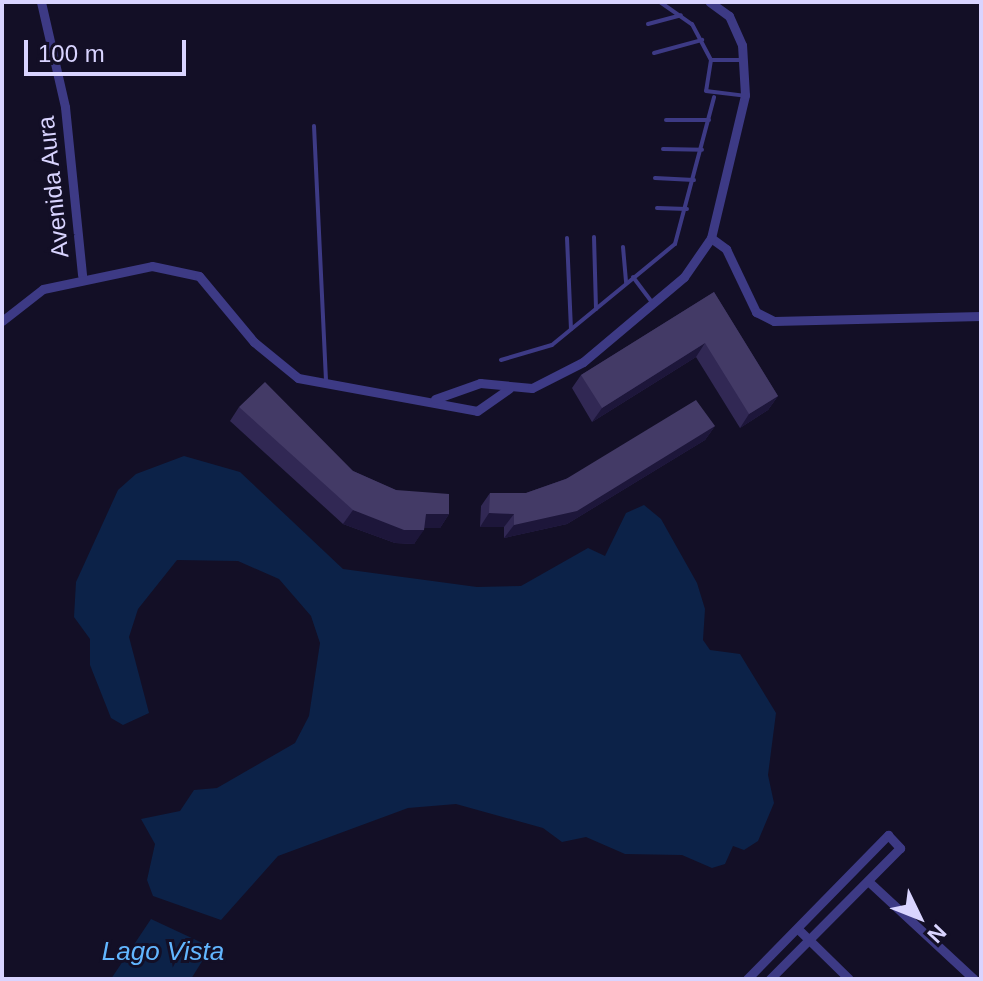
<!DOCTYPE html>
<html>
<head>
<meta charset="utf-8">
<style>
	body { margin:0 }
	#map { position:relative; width:983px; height:981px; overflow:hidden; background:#130f26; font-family:Helvetica,sans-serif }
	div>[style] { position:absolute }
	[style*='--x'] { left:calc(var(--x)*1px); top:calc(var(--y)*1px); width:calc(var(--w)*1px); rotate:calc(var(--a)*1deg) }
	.water>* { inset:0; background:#0c2248 }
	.lane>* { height:4px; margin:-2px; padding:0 2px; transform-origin:2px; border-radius:2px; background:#3d3a85 }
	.street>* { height:9px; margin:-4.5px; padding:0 4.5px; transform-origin:4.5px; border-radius:4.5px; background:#3d3a85 }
	.wall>* { inset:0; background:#312854 }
	.shaded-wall>* { inset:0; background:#1d163a }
	.building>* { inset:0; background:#433a66 }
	span { translate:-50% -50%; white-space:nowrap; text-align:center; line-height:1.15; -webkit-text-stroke:6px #130f26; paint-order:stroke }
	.street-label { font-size:24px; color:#d9d4ff }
	.water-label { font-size:26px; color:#62b6ff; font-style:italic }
	.frame { position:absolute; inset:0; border:4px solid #d9d4ff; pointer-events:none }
	.north { position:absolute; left:879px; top:877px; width:80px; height:80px; -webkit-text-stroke:6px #130f26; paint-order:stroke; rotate:133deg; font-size:22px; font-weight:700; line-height:32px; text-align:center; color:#d9d4ff }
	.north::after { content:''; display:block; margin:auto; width:28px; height:36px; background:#d9d4ff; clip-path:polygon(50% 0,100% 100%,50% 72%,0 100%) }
	.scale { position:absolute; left:24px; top:40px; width:162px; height:36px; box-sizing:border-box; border:4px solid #d9d4ff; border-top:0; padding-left:10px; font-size:24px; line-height:28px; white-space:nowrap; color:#d9d4ff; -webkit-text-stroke:6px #130f26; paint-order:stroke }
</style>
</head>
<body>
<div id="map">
	<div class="water">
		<i style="clip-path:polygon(184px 456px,240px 472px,343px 569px,477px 587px,521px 586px,588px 548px,605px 556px,626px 513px,644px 505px,661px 519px,697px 583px,705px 609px,703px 640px,710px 650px,740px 654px,776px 713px,768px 775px,774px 803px,758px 841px,744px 850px,733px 846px,725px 864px,712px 868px,682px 855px,625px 854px,586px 837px,562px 842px,543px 828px,456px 804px,408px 808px,278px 856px,221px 920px,153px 896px,147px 880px,155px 844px,141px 819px,180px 811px,194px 790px,217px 788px,295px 743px,309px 716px,320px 643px,311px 616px,279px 579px,238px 561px,177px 560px,138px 609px,129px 637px,149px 713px,123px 725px,111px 718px,90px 665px,90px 639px,74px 617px,76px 582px,118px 490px,136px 474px)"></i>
		<i style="clip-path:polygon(151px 919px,211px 947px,191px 979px,111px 979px)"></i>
	</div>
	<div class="lane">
		<i style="--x:660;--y:2;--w:39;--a:35"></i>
		<i style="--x:692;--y:24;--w:41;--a:62.2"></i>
		<i style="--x:711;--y:60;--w:31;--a:0"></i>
		<i style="--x:648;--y:24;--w:34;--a:-15"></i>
		<i style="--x:654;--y:53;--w:50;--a:-15.2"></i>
		<i style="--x:711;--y:60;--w:31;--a:99"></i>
		<i style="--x:706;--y:91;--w:38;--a:7"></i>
		<i style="--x:666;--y:120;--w:43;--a:0"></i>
		<i style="--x:314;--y:126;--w:258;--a:87.3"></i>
		<i style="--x:663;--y:149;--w:39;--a:1"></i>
		<i style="--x:655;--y:178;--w:39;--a:3"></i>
		<i style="--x:657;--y:208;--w:30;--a:2"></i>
		<i style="--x:594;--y:237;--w:72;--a:88.4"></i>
		<i style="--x:567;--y:238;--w:91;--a:87.5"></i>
		<i style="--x:623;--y:247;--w:36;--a:85"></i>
		<i style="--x:633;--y:277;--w:30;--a:53"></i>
		<i style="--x:501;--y:360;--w:53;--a:-16.4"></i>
		<i style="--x:552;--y:345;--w:159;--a:-39.4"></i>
		<i style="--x:675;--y:244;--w:152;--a:-75.1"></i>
	</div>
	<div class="street">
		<i style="--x:41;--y:2;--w:108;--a:77.1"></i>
		<i style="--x:65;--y:107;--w:169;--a:84.2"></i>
		<i style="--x:711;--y:238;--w:19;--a:36"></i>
		<i style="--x:726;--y:249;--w:70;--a:64.5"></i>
		<i style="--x:756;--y:312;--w:20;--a:27"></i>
		<i style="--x:774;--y:321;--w:207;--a:-1.4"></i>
		<i style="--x:2;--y:321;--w:52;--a:-38"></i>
		<i style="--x:43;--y:289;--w:111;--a:-11.9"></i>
		<i style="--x:152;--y:266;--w:48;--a:12"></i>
		<i style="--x:199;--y:276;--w:86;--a:50.2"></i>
		<i style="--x:254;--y:342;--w:57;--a:39.3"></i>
		<i style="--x:298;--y:378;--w:182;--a:10.4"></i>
		<i style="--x:477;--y:411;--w:39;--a:-35"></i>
		<i style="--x:435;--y:399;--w:48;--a:-19.6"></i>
		<i style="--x:480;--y:383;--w:52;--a:5.5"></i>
		<i style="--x:532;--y:388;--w:57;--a:-27"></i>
		<i style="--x:583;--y:362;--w:132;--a:-40.1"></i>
		<i style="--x:684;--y:277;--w:47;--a:-55.3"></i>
		<i style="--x:711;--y:238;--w:147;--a:-76.6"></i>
		<i style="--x:745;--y:95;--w:50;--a:-93.4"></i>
		<i style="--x:742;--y:45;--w:32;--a:-114"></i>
		<i style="--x:729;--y:16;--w:24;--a:-144"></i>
		<i style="--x:868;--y:881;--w:144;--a:42.8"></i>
		<i style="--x:798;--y:929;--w:71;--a:44.4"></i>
		<i style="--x:747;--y:979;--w:202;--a:-45.6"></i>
		<i style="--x:888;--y:835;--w:18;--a:47"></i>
		<i style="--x:900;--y:848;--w:185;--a:134.8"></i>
	</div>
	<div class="wall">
		<i style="clip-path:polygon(714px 292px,778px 396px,768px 410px,740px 428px,696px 357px,592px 422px,572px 388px,581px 375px)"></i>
		<i style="clip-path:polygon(239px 407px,353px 471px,449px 514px,440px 528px,424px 528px,414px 544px,395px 543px,343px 524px,230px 421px)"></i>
		<i style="clip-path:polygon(715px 426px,705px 440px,567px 524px,504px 538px,504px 527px,480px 527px,481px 506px,490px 493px,526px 493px)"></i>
	</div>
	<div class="shaded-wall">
		<i style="clip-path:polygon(705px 343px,696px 357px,592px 422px,602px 408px)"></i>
		<i style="clip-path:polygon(778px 396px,768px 410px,740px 428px,749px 414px)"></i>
		<i style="clip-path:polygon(715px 426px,705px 440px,567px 524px,504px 538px,514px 525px)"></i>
		<i style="clip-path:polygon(353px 510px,424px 530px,414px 544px,395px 543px,343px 524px)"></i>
		<i style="clip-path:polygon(489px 513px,514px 514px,504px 527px,480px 527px)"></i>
		<i style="clip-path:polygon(426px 514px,449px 514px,440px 528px,416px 528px)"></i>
	</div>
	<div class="building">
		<i style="clip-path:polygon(714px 292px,778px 396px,749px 414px,705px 343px,602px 408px,581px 375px)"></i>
		<i style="clip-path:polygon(265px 382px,353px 471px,396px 490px,449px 494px,449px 514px,426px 514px,424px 530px,404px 530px,353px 510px,239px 407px)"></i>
		<i style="clip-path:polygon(696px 400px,715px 426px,577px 511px,514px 525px,514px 514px,489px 513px,490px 493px,526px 493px,566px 479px)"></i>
	</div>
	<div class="street-label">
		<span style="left:53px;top:187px;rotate:-96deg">Avenida Aura</span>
	</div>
	<div class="water-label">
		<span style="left:163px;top:952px">Lago Vista</span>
	</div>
	<div class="frame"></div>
	<div class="north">N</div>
	<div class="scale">100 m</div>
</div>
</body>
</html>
